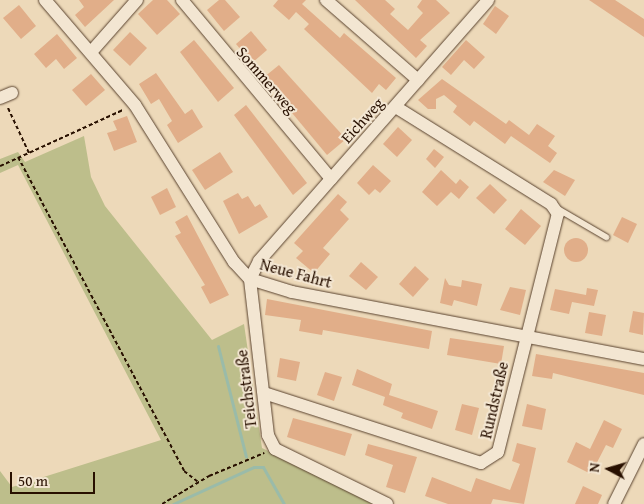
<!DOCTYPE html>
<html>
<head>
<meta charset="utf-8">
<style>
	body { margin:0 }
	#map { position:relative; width:644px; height:504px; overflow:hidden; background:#edd9b9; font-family:"Gentium Book Plus",serif }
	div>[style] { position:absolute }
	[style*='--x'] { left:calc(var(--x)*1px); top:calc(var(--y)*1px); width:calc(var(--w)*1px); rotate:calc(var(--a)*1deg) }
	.green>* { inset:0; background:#bdbe8b }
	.stream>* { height:3px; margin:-1.5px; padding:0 1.5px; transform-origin:1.5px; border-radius:1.5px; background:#9abba9 }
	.building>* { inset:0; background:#e1ae89 }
	.round { border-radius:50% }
	.path>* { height:2px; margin-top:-1px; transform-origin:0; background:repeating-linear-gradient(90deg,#281000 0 4px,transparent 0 6.5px) }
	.roads { filter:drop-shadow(0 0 1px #59422e) drop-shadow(0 0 1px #59422e) }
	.service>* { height:6px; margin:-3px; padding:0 3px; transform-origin:3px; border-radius:3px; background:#f3e6d2 }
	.minor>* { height:12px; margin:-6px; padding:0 6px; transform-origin:6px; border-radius:6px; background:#f3e6d2 }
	span { translate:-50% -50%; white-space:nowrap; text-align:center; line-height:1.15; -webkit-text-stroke:4px #f3e6d2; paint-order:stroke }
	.street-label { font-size:16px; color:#281000 }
	.north { position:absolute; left:584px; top:444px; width:50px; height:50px; -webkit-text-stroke:4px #f3e6d2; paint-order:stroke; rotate:276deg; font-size:14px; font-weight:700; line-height:20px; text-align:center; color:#281000 }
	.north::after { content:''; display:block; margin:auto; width:18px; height:22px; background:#281000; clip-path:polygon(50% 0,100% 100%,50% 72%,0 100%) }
	.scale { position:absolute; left:10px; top:472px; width:85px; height:22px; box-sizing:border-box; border:2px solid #281000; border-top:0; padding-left:6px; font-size:15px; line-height:18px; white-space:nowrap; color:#281000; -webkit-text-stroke:4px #f3e6d2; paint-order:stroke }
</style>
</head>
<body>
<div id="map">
	<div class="green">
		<i style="clip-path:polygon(84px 136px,91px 177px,105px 206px,212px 340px,244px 324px,262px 448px,377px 504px,0 504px,0 471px,12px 487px,161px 440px,18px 165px,0 173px,0 159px,18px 152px,25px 162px)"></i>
	</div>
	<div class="stream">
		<i style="--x:218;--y:346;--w:114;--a:75.8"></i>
		<i style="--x:173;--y:504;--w:89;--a:-24.6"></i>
		<i style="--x:254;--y:467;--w:9;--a:0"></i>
		<i style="--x:263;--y:467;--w:43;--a:60.4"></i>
	</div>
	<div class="building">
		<i style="clip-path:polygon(79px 0,114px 0,85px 27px,75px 15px,84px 7px)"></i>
		<i style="clip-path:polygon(153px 0,167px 0,180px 14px,157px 35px,138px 14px)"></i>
		<i style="clip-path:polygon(219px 0,225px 0,240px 17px,224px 31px,207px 10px)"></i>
		<i style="clip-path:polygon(278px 0,306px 0,302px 4px,340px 38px,344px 33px,396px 78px,386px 90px,379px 84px,372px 93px,304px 29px,309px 24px,296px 12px,289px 20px,273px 6px)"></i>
		<i style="clip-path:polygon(355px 0,385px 0,395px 9px,390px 14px,408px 30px,423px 13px,417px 7px,422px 0,436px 0,450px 13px,420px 40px,427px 46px,416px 58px)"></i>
		<i style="clip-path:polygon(589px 0,615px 0,644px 19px,644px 37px)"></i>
		<i style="clip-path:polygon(19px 5px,36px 26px,21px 39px,3px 18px)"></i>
		<i style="clip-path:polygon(495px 6px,509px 16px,496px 34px,483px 24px)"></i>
		<i style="clip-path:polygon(251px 31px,267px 50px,252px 63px,236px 44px)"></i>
		<i style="clip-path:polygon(130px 32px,147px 48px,130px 66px,113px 50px)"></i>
		<i style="clip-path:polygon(57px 34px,77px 58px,64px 69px,56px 59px,46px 68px,34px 54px)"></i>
		<i style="clip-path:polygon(194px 40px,234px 88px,218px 102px,180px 52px)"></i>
		<i style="clip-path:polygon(466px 40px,485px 57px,474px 69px,464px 60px,451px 75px,442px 67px)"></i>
		<i style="clip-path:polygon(279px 65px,346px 139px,327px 155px,263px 78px)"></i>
		<i style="clip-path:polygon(156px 73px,185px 114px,192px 109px,203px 127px,178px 143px,167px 125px,172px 121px,159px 99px,151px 104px,139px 84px)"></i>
		<i style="clip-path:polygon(91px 74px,105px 90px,86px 106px,72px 90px)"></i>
		<i style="clip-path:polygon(442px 79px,506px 124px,509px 120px,529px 135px,537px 124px,555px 136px,548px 146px,557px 153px,550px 163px,511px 136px,505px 144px,474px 121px,470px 126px,453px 112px,457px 106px,444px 95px,436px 99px,436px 109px,428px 109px,418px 100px)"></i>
		<i style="clip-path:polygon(246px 105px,307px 183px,293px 195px,234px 115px)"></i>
		<i style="clip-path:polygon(127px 116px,137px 142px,114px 151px,107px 133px,117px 130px,113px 121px)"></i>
		<i style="clip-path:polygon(398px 127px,412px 140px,397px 157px,383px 144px)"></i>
		<i style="clip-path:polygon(434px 149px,444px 157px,435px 168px,426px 159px)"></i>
		<i style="clip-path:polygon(220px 152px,233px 172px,205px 190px,192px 170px)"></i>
		<i style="clip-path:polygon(373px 165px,391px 181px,380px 193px,375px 189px,369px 195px,357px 183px)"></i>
		<i style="clip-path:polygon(441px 170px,456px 184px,460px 179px,469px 187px,459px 199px,451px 192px,437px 206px,422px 192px)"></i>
		<i style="clip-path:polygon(554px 170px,575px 180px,565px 196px,543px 182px)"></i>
		<i style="clip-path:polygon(490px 184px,507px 200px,494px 214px,476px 198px)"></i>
		<i style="clip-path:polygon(167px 188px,176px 207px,160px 215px,151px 197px)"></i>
		<i style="clip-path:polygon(238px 193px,242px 199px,248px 196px,255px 207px,260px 204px,268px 217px,239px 234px,223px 201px)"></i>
		<i style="clip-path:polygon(338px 194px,347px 202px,340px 210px,349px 219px,323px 248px,330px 254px,314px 273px,296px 258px,303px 251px,294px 243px)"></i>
		<i style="clip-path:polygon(521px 209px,541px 226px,525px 245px,505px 229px)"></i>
		<i style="clip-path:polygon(187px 215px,229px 295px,210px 304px,201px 287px,205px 285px,175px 236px,181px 233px,175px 222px)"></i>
		<i style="clip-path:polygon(622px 217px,637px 224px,628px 243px,613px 235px)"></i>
		<i class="round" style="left:564px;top:238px;width:24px;height:24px"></i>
		<i style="clip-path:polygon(361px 262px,378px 277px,366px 290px,349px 276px)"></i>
		<i style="clip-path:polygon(415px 266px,429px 279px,413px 297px,399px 284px)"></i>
		<i style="clip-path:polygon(445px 278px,449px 285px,461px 287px,462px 280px,482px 284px,477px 306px,454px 300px,452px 306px,440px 303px)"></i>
		<i style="clip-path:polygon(510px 287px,526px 290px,520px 315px,500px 310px)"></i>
		<i style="clip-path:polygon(587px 288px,598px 290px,594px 306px,572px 302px,569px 314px,550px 310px,555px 289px,586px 295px)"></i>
		<i style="clip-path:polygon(267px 299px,432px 331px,429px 349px,323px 330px,322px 335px,299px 331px,301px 320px,265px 315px)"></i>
		<i style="clip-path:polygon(633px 311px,644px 313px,643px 335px,629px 332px)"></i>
		<i style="clip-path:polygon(589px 312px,606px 315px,602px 336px,585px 333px)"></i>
		<i style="clip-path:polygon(450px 338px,504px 346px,501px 364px,447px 355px)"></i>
		<i style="clip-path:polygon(536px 354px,644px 373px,644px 395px,553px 373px,552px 379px,532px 376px)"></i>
		<i style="clip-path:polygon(280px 358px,300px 362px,296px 381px,277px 377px)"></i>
		<i style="clip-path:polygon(357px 369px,392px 384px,389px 395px,438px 411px,432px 429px,401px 418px,403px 413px,383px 405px,385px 397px,352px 385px)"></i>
		<i style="clip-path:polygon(325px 372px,342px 377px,334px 401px,317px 395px)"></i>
		<i style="clip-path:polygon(462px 404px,479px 408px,472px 435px,455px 430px)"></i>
		<i style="clip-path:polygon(527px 404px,546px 409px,542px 430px,522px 426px)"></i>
		<i style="clip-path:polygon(293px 418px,352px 434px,345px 456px,287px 437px)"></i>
		<i style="clip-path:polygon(604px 420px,622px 429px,613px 448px,606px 445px,591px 474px,567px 462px,576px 442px,590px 449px)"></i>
		<i style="clip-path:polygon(517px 443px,536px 448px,524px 504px,493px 499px,491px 504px,448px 504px,425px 496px,432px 477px,471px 492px,476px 478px,510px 490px,520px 464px,512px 461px)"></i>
		<i style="clip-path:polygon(368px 444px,417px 457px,405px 493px,386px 487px,393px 465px,365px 455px)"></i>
		<i style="clip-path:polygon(583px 486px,602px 495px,598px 504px,575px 504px)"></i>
	</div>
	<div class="path">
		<i style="--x:8;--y:108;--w:50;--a:65"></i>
		<i style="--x:18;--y:157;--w:355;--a:62.1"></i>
		<i style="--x:184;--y:471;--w:18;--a:38"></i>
		<i style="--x:0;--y:166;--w:135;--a:-24.5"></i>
		<i style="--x:162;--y:504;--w:55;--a:-30.8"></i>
		<i style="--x:209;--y:476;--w:60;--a:-22.7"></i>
	</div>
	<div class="roads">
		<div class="service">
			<i style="--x:558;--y:209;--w:56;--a:30.3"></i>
		</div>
		<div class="minor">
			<i style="--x:45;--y:0;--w:138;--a:49.4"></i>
			<i style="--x:135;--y:105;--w:186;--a:57.8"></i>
			<i style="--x:234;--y:262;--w:23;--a:47"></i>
			<i style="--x:250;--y:279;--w:44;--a:17.2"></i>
			<i style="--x:292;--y:292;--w:358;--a:10.8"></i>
			<i style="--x:182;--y:0;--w:233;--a:50.2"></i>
			<i style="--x:326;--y:0;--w:122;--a:41"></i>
			<i style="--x:92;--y:51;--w:68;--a:-48.6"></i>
			<i style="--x:0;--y:98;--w:13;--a:-23"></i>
			<i style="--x:264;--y:393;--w:228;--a:17.9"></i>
			<i style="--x:481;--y:463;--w:20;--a:-33"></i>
			<i style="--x:498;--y:452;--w:245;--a:-75.9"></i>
			<i style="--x:558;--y:214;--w:12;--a:-125"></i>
			<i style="--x:551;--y:204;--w:183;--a:-148"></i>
			<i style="--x:387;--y:504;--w:125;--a:-153.8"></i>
			<i style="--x:275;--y:449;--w:16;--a:-117"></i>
			<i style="--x:268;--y:435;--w:157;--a:-96.6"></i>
			<i style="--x:250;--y:279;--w:20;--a:-63"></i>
			<i style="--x:259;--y:261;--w:347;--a:-48.7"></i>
			<i style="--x:614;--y:504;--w:67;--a:-63.4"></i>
		</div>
	</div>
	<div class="street-label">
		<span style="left:267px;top:80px;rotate:49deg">Sommerweg</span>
		<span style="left:362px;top:120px;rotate:-48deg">Eichweg</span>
		<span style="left:296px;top:273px;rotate:15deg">Neue Fahrt</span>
		<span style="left:246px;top:389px;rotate:-97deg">Teichstraße</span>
		<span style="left:494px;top:400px;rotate:-77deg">Rundstraße</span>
	</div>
	<div class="north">N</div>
	<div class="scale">50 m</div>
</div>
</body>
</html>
